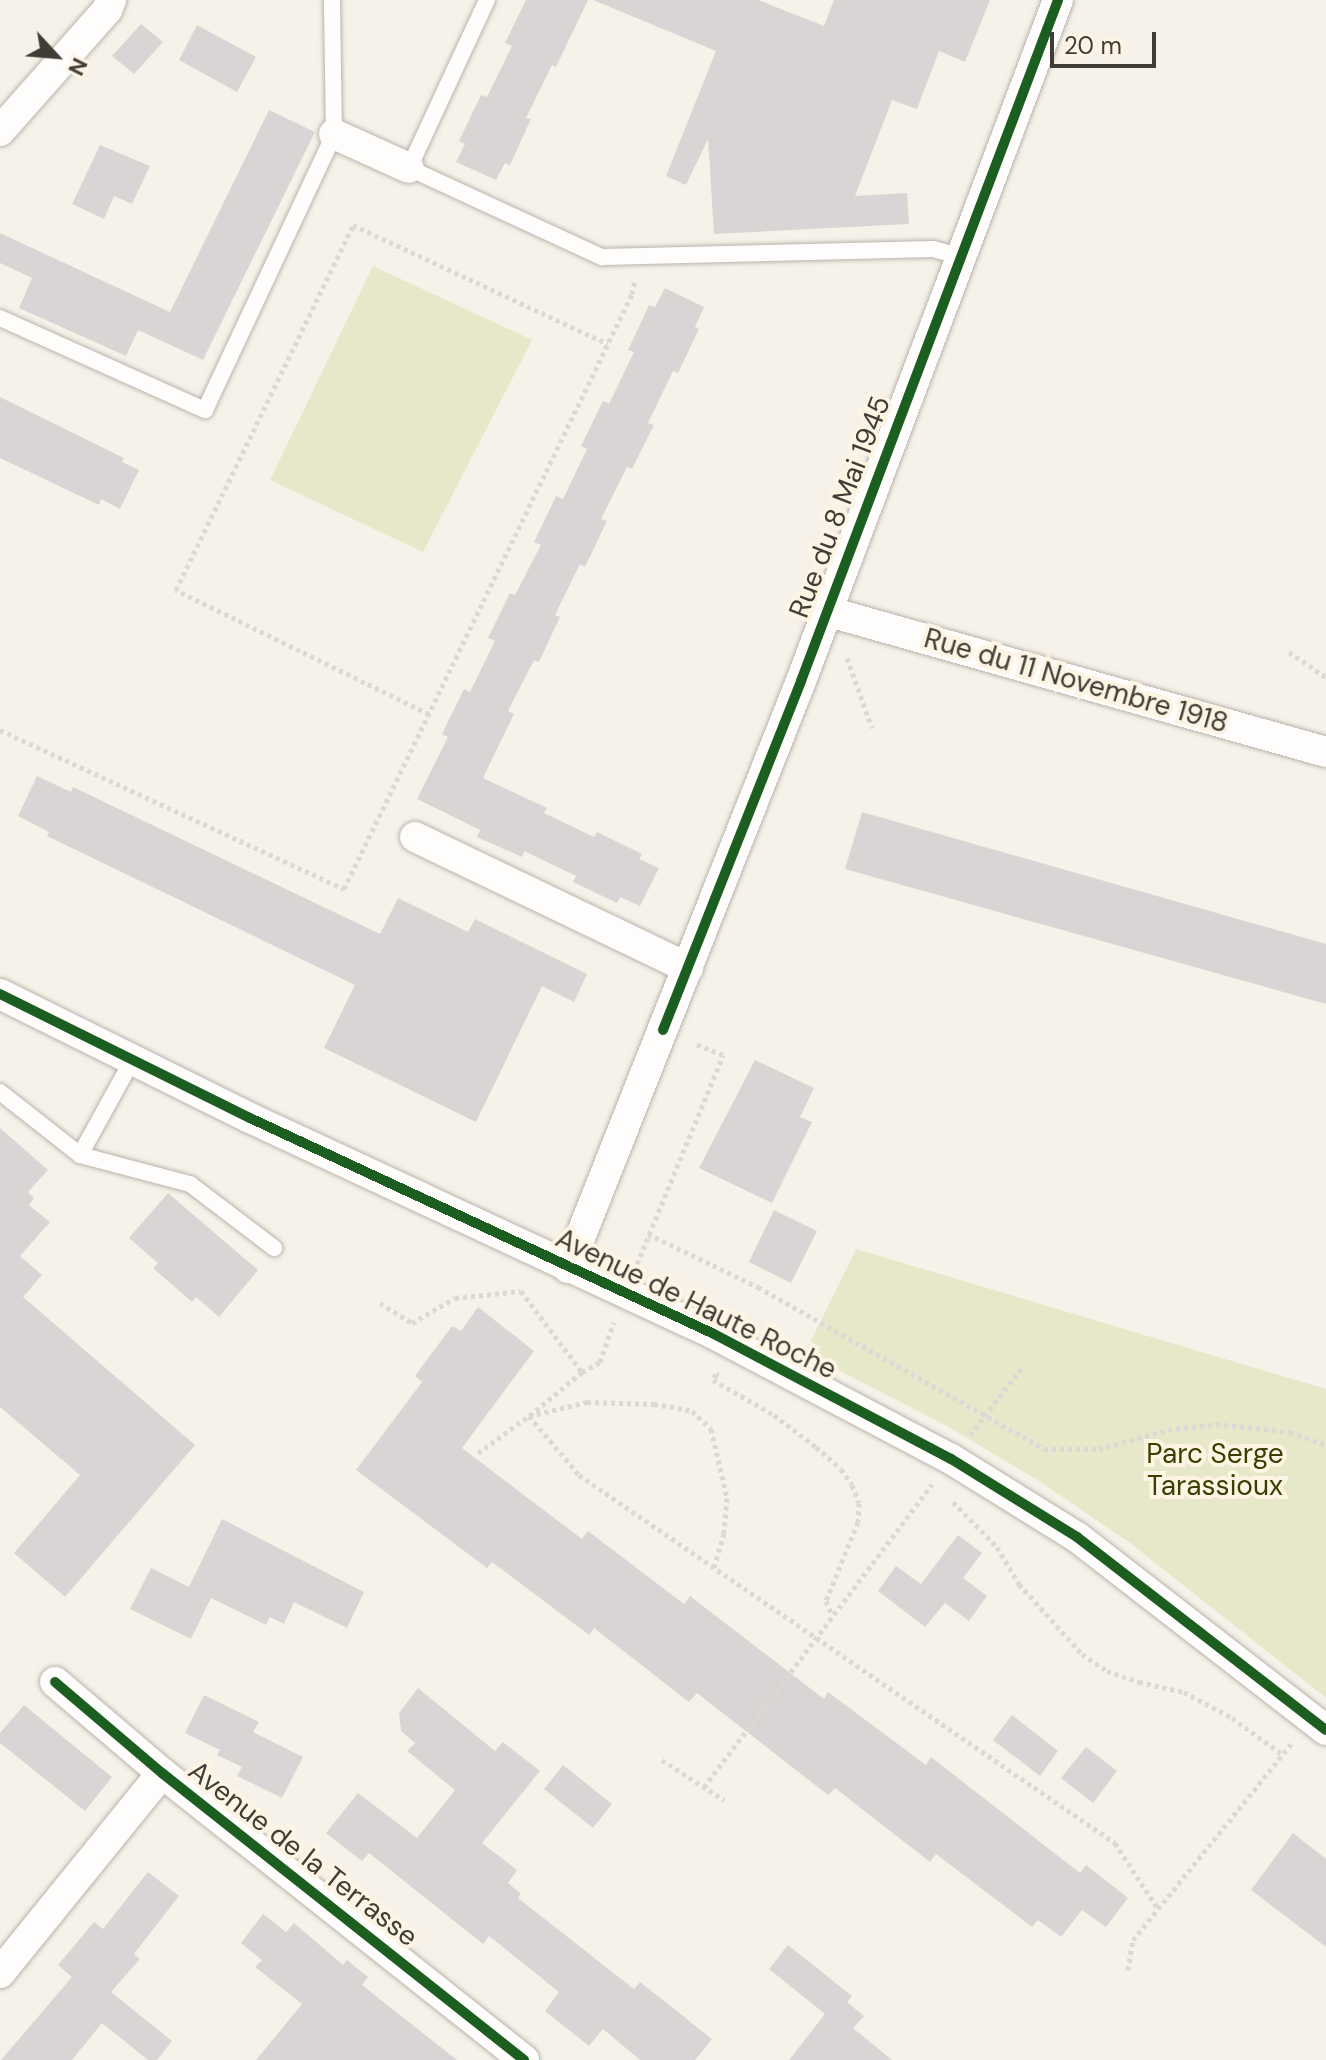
<!DOCTYPE html>
<html>
<head>
<meta charset="utf-8">
<style>
	body { margin:0 }
	#map { position:relative; width:1326px; height:2060px; overflow:hidden; background:#f7f2e9; font-family:"DM Sans",sans-serif }
	div>[style] { position:absolute }
	[style*='--x'] { left:calc(var(--x)*1px); top:calc(var(--y)*1px); width:calc(var(--w)*1px); rotate:calc(var(--a)*1deg) }
	.green>* { inset:0; background:#e6e8c9 }
	.building>* { inset:0; background:#dad5d4 }
	.path>* { height:5px; margin-top:-2.5px; transform-origin:0; background:repeating-linear-gradient(90deg,#dbd9d6 0 4px,transparent 0 8px) }
	.roads { filter:drop-shadow(0 0 2px #b8b4ae) drop-shadow(0 0 2px #b8b4ae) }
	.lane>* { height:16px; margin:-8px; padding:0 8px; transform-origin:8px; border-radius:8px; background:#fefdfc }
	.street>* { height:30px; margin:-15px; padding:0 15px; transform-origin:15px; border-radius:15px; background:#fefdfc }
	.cycleway>* { height:10px; margin:-5px; padding:0 5px; transform-origin:5px; border-radius:5px; background:#1b5e20 }
	span { translate:-50% -50%; white-space:nowrap; text-align:center; line-height:1.15; -webkit-text-stroke:8px #fdf4e3; paint-order:stroke }
	.street-label { font-size:28px; color:#403c36 }
	.park-label { font-size:28px; color:#3a3e01 }
	.north { position:absolute; left:16px; top:16px; width:80px; height:80px; -webkit-text-stroke:6px #fdf4e3; paint-order:stroke; rotate:116deg; font-size:22px; font-weight:700; line-height:32px; text-align:center; color:#403c36 }
	.north::after { content:''; display:block; margin:auto; width:28px; height:36px; background:#403c36; clip-path:polygon(50% 0,100% 100%,50% 72%,0 100%) }
	.scale { position:absolute; left:1050px; top:32px; width:106px; height:36px; box-sizing:border-box; border:4px solid #403c36; border-top:0; padding-left:10px; font-size:24px; line-height:28px; white-space:nowrap; color:#403c36; -webkit-text-stroke:6px #fdf4e3; paint-order:stroke }
</style>
</head>
<body>
<div id="map">
	<div class="green">
		<i style="clip-path:polygon(373px 266px,532px 340px,423px 552px,270px 480px)"></i>
		<i style="clip-path:polygon(856px 1249px,1326px 1389px,1326px 1698px,1130px 1543px,1039px 1481px,947px 1426px,805px 1353px)"></i>
	</div>
	<div class="building">
		<i style="clip-path:polygon(526px 0,588px 0,556px 67px,552px 65px,526px 118px,531px 119px,510px 165px,505px 163px,496px 180px,456px 162px,465px 144px,459px 141px,481px 95px,487px 97px,512px 46px,505px 43px)"></i>
		<i style="clip-path:polygon(593px 0,758px 0,824px 26px,834px 0,990px 0,965px 62px,939px 51px,917px 109px,892px 100px,855px 196px,907px 193px,909px 224px,714px 234px,708px 139px,686px 185px,666px 176px,716px 51px)"></i>
		<i style="clip-path:polygon(141px 24px,163px 42px,134px 74px,112px 56px)"></i>
		<i style="clip-path:polygon(197px 25px,256px 57px,237px 92px,179px 60px)"></i>
		<i style="clip-path:polygon(269px 110px,315px 132px,203px 360px,138px 330px,126px 356px,19px 308px,32px 278px,0 263px,0 233px,170px 312px)"></i>
		<i style="clip-path:polygon(100px 145px,150px 166px,132px 204px,114px 196px,104px 219px,72px 204px)"></i>
		<i style="clip-path:polygon(665px 288px,704px 307px,695px 327px,699px 329px,678px 373px,673px 371px,648px 423px,654px 425px,632px 469px,627px 467px,601px 519px,607px 521px,585px 567px,580px 564px,555px 615px,560px 617px,539px 662px,534px 660px,508px 711px,514px 714px,483px 778px,547px 808px,544px 813px,594px 837px,597px 832px,642px 854px,639px 859px,659px 868px,640px 906px,620px 897px,617px 903px,573px 882px,576px 876px,524px 851px,522px 857px,477px 837px,480px 830px,417px 799px,448px 737px,442px 734px,464px 689px,470px 692px,495px 641px,488px 638px,510px 593px,515px 595px,541px 545px,534px 542px,556px 496px,563px 499px,587px 449px,581px 446px,603px 401px,609px 404px,634px 352px,628px 350px,649px 305px,655px 307px)"></i>
		<i style="clip-path:polygon(0 397px,124px 458px,122px 462px,139px 470px,120px 509px,101px 499px,99px 505px,0 458px)"></i>
		<i style="clip-path:polygon(37px 776px,71px 792px,73px 787px,380px 934px,398px 898px,468px 932px,475px 919px,587px 974px,574px 1002px,542px 986px,476px 1122px,324px 1048px,355px 985px,47px 836px,49px 832px,18px 816px)"></i>
		<i style="clip-path:polygon(862px 812px,1326px 944px,1326px 1004px,845px 869px)"></i>
		<i style="clip-path:polygon(755px 1060px,814px 1088px,800px 1117px,812px 1122px,772px 1203px,699px 1168px)"></i>
		<i style="clip-path:polygon(0 1128px,48px 1170px,28px 1192px,34px 1198px,29px 1205px,50px 1222px,20px 1256px,42px 1275px,23px 1297px,195px 1445px,65px 1597px,14px 1553px,80px 1475px,0 1407px)"></i>
		<i style="clip-path:polygon(168px 1193px,258px 1270px,219px 1317px,196px 1297px,192px 1302px,153px 1268px,158px 1263px,129px 1238px)"></i>
		<i style="clip-path:polygon(774px 1210px,817px 1231px,791px 1283px,749px 1262px)"></i>
		<i style="clip-path:polygon(478px 1307px,534px 1351px,462px 1448px,582px 1539px,588px 1531px,684px 1604px,690px 1596px,824px 1699px,828px 1692px,926px 1765px,931px 1757px,1080px 1873px,1086px 1865px,1128px 1898px,1106px 1927px,1082px 1910px,1061px 1937px,1038px 1920px,1032px 1927px,936px 1854px,930px 1862px,835px 1788px,828px 1795px,697px 1693px,689px 1702px,594px 1628px,589px 1635px,492px 1562px,487px 1568px,356px 1470px,422px 1382px,415px 1376px,452px 1326px,461px 1331px)"></i>
		<i style="clip-path:polygon(222px 1519px,364px 1592px,347px 1628px,294px 1602px,284px 1624px,270px 1617px,266px 1625px,211px 1598px,191px 1639px,130px 1609px,151px 1568px,189px 1587px)"></i>
		<i style="clip-path:polygon(958px 1535px,982px 1553px,963px 1578px,987px 1596px,969px 1621px,945px 1603px,925px 1627px,878px 1591px,896px 1566px,921px 1584px)"></i>
		<i style="clip-path:polygon(418px 1688px,495px 1751px,503px 1742px,540px 1771px,482px 1843px,517px 1870px,508px 1883px,521px 1894px,518px 1898px,634px 1989px,640px 1982px,712px 2039px,695px 2060px,640px 2060px,603px 2029px,589px 2046px,545px 2011px,559px 1992px,489px 1936px,483px 1944px,369px 1853px,362px 1861px,326px 1833px,358px 1793px,417px 1838px,455px 1790px,407px 1751px,415px 1743px,401px 1731px,399px 1713px)"></i>
		<i style="clip-path:polygon(204px 1695px,259px 1722px,253px 1732px,303px 1757px,282px 1798px,237px 1776px,242px 1767px,217px 1755px,220px 1750px,185px 1733px)"></i>
		<i style="clip-path:polygon(24px 1705px,112px 1777px,85px 1811px,0 1743px,0 1733px)"></i>
		<i style="clip-path:polygon(1012px 1715px,1058px 1751px,1040px 1776px,993px 1740px)"></i>
		<i style="clip-path:polygon(1086px 1747px,1117px 1771px,1093px 1803px,1061px 1778px)"></i>
		<i style="clip-path:polygon(563px 1765px,612px 1804px,593px 1828px,544px 1789px)"></i>
		<i style="clip-path:polygon(1293px 1833px,1326px 1859px,1326px 1947px,1251px 1890px)"></i>
		<i style="clip-path:polygon(148px 1872px,179px 1896px,134px 1954px,140px 1959px,111px 1992px,172px 2041px,157px 2060px,148px 2060px,102px 2023px,72px 2060px,1px 2060px,72px 1977px,58px 1965px,94px 1922px,103px 1929px)"></i>
		<i style="clip-path:polygon(263px 1914px,286px 1932px,294px 1923px,343px 1965px,347px 1960px,368px 1977px,362px 1985px,457px 2060px,256px 2060px,302px 2004px,255px 1967px,262px 1960px,241px 1943px)"></i>
		<i style="clip-path:polygon(788px 1945px,852px 1996px,847px 2002px,864px 2016px,853px 2028px,892px 2060px,789px 2060px,825px 2014px,769px 1969px)"></i>
	</div>
	<div class="path">
		<i style="--x:1289;--y:652;--w:45;--a:34"></i>
		<i style="--x:847;--y:658;--w:74;--a:70.3"></i>
		<i style="--x:429;--y:714;--w:282;--a:-153.9"></i>
		<i style="--x:176;--y:590;--w:406;--a:-64.1"></i>
		<i style="--x:353;--y:225;--w:281;--a:25"></i>
		<i style="--x:0;--y:730;--w:379;--a:24.8"></i>
		<i style="--x:344;--y:889;--w:661;--a:-64.17"></i>
		<i style="--x:632;--y:294;--w:14;--a:-78"></i>
		<i style="--x:648;--y:1234;--w:122;--a:25.7"></i>
		<i style="--x:758;--y:1287;--w:329;--a:29.5"></i>
		<i style="--x:1044;--y:1449;--w:55;--a:0"></i>
		<i style="--x:1099;--y:1449;--w:72;--a:-15.4"></i>
		<i style="--x:1168;--y:1430;--w:48;--a:-7.1"></i>
		<i style="--x:1216;--y:1424;--w:74;--a:6.2"></i>
		<i style="--x:1290;--y:1432;--w:38;--a:20"></i>
		<i style="--x:637;--y:1264;--w:226;--a:-67.6"></i>
		<i style="--x:723;--y:1055;--w:32;--a:-158"></i>
		<i style="--x:380;--y:1303;--w:38;--a:32"></i>
		<i style="--x:412;--y:1323;--w:50;--a:-30.2"></i>
		<i style="--x:455;--y:1298;--w:66;--a:-6.1"></i>
		<i style="--x:521;--y:1291;--w:101;--a:53"></i>
		<i style="--x:582;--y:1372;--w:69;--a:140.3"></i>
		<i style="--x:529;--y:1416;--w:77;--a:49.7"></i>
		<i style="--x:579;--y:1475;--w:650;--a:34.47"></i>
		<i style="--x:1115;--y:1843;--w:79;--a:56.9"></i>
		<i style="--x:582;--y:1372;--w:21;--a:-29"></i>
		<i style="--x:600;--y:1362;--w:42;--a:-70.7"></i>
		<i style="--x:719;--y:1375;--w:3;--a:-162"></i>
		<i style="--x:716;--y:1374;--w:7;--a:117"></i>
		<i style="--x:713;--y:1380;--w:70;--a:29.8"></i>
		<i style="--x:774;--y:1415;--w:53;--a:37.3"></i>
		<i style="--x:816;--y:1447;--w:33;--a:41"></i>
		<i style="--x:841;--y:1469;--w:19;--a:55"></i>
		<i style="--x:852;--y:1485;--w:19;--a:69"></i>
		<i style="--x:859;--y:1503;--w:19;--a:93"></i>
		<i style="--x:858;--y:1522;--w:85;--a:112.1"></i>
		<i style="--x:826;--y:1601;--w:15;--a:67"></i>
		<i style="--x:970;--y:1435;--w:88;--a:-52.4"></i>
		<i style="--x:478;--y:1453;--w:63;--a:-36"></i>
		<i style="--x:529;--y:1416;--w:60;--a:-13.6"></i>
		<i style="--x:587;--y:1402;--w:67;--a:1.7"></i>
		<i style="--x:654;--y:1404;--w:39;--a:10"></i>
		<i style="--x:692;--y:1411;--w:26;--a:43"></i>
		<i style="--x:711;--y:1429;--w:71;--a:76.9"></i>
		<i style="--x:727;--y:1498;--w:35;--a:95"></i>
		<i style="--x:724;--y:1533;--w:36;--a:106"></i>
		<i style="--x:953;--y:1502;--w:63;--a:45.6"></i>
		<i style="--x:997;--y:1547;--w:43;--a:59.3"></i>
		<i style="--x:1019;--y:1584;--w:94;--a:48"></i>
		<i style="--x:1082;--y:1654;--w:30;--a:34"></i>
		<i style="--x:1107;--y:1671;--w:34;--a:19"></i>
		<i style="--x:1139;--y:1682;--w:46;--a:12.5"></i>
		<i style="--x:1184;--y:1692;--w:55;--a:28.4"></i>
		<i style="--x:1232;--y:1718;--w:62;--a:35.8"></i>
		<i style="--x:662;--y:1760;--w:74;--a:32.8"></i>
		<i style="--x:704;--y:1787;--w:379;--a:-53"></i>
		<i style="--x:1128;--y:1970;--w:30;--a:-81"></i>
		<i style="--x:1133;--y:1940;--w:255;--a:-51.1"></i>
	</div>
	<div class="roads">
		<div class="lane">
			<i style="--x:487;--y:0;--w:185;--a:114.9"></i>
			<i style="--x:409;--y:168;--w:213;--a:24.8"></i>
			<i style="--x:602;--y:257;--w:331;--a:-1.4"></i>
			<i style="--x:933;--y:249;--w:28;--a:15"></i>
			<i style="--x:0;--y:318;--w:225;--a:24.2"></i>
			<i style="--x:205;--y:410;--w:305;--a:-64.9"></i>
			<i style="--x:334;--y:134;--w:134;--a:-90.9"></i>
			<i style="--x:0;--y:1092;--w:102;--a:38.2"></i>
			<i style="--x:80;--y:1155;--w:110;--a:-61.1"></i>
			<i style="--x:80;--y:1155;--w:114;--a:14.8"></i>
			<i style="--x:190;--y:1184;--w:106;--a:37.3"></i>
		</div>
		<div class="street">
			<i style="--x:0;--y:131;--w:162;--a:-48.5"></i>
			<i style="--x:107;--y:10;--w:11;--a:-68"></i>
			<i style="--x:334;--y:134;--w:82;--a:24.4"></i>
			<i style="--x:826;--y:611;--w:520;--a:15.75"></i>
			<i style="--x:415;--y:837;--w:303;--a:25.6"></i>
			<i style="--x:0;--y:994;--w:279;--a:26.4"></i>
			<i style="--x:250;--y:1118;--w:510;--a:24.96"></i>
			<i style="--x:712;--y:1333;--w:270;--a:27.8"></i>
			<i style="--x:951;--y:1459;--w:148;--a:31.8"></i>
			<i style="--x:1077;--y:1537;--w:315;--a:37.8"></i>
			<i style="--x:568;--y:1268;--w:632;--a:-68.35"></i>
			<i style="--x:801;--y:681;--w:728;--a:-69.32"></i>
			<i style="--x:55;--y:1682;--w:140;--a:40.4"></i>
			<i style="--x:162;--y:1773;--w:462;--a:38.4"></i>
			<i style="--x:0;--y:1973;--w:257;--a:-51"></i>
		</div>
	</div>
	<div class="cycleway">
		<i style="--x:0;--y:994;--w:279;--a:26.4"></i>
		<i style="--x:250;--y:1118;--w:510;--a:24.96"></i>
		<i style="--x:712;--y:1333;--w:270;--a:27.8"></i>
		<i style="--x:951;--y:1459;--w:148;--a:31.8"></i>
		<i style="--x:1077;--y:1537;--w:315;--a:37.8"></i>
		<i style="--x:663;--y:1030;--w:375;--a:-68.4"></i>
		<i style="--x:801;--y:681;--w:728;--a:-69.32"></i>
		<i style="--x:55;--y:1682;--w:140;--a:40.4"></i>
		<i style="--x:162;--y:1773;--w:462;--a:38.4"></i>
	</div>
	<div class="street-label">
		<span style="left:840px;top:507px;rotate:-69deg">Rue du 8 Mai 1945</span>
		<span style="left:1076px;top:681px;rotate:16deg">Rue du 11 Novembre 1918</span>
		<span style="left:696px;top:1304px;rotate:26deg">Avenue de Haute Roche</span>
		<span style="left:303px;top:1854px;rotate:38deg">Avenue de la Terrasse</span>
	</div>
	<div class="park-label">
		<span style="left:1215px;top:1470px">Parc Serge<br>Tarassioux</span>
	</div>
	<div class="north">N</div>
	<div class="scale">20 m</div>
</div>
</body>
</html>
